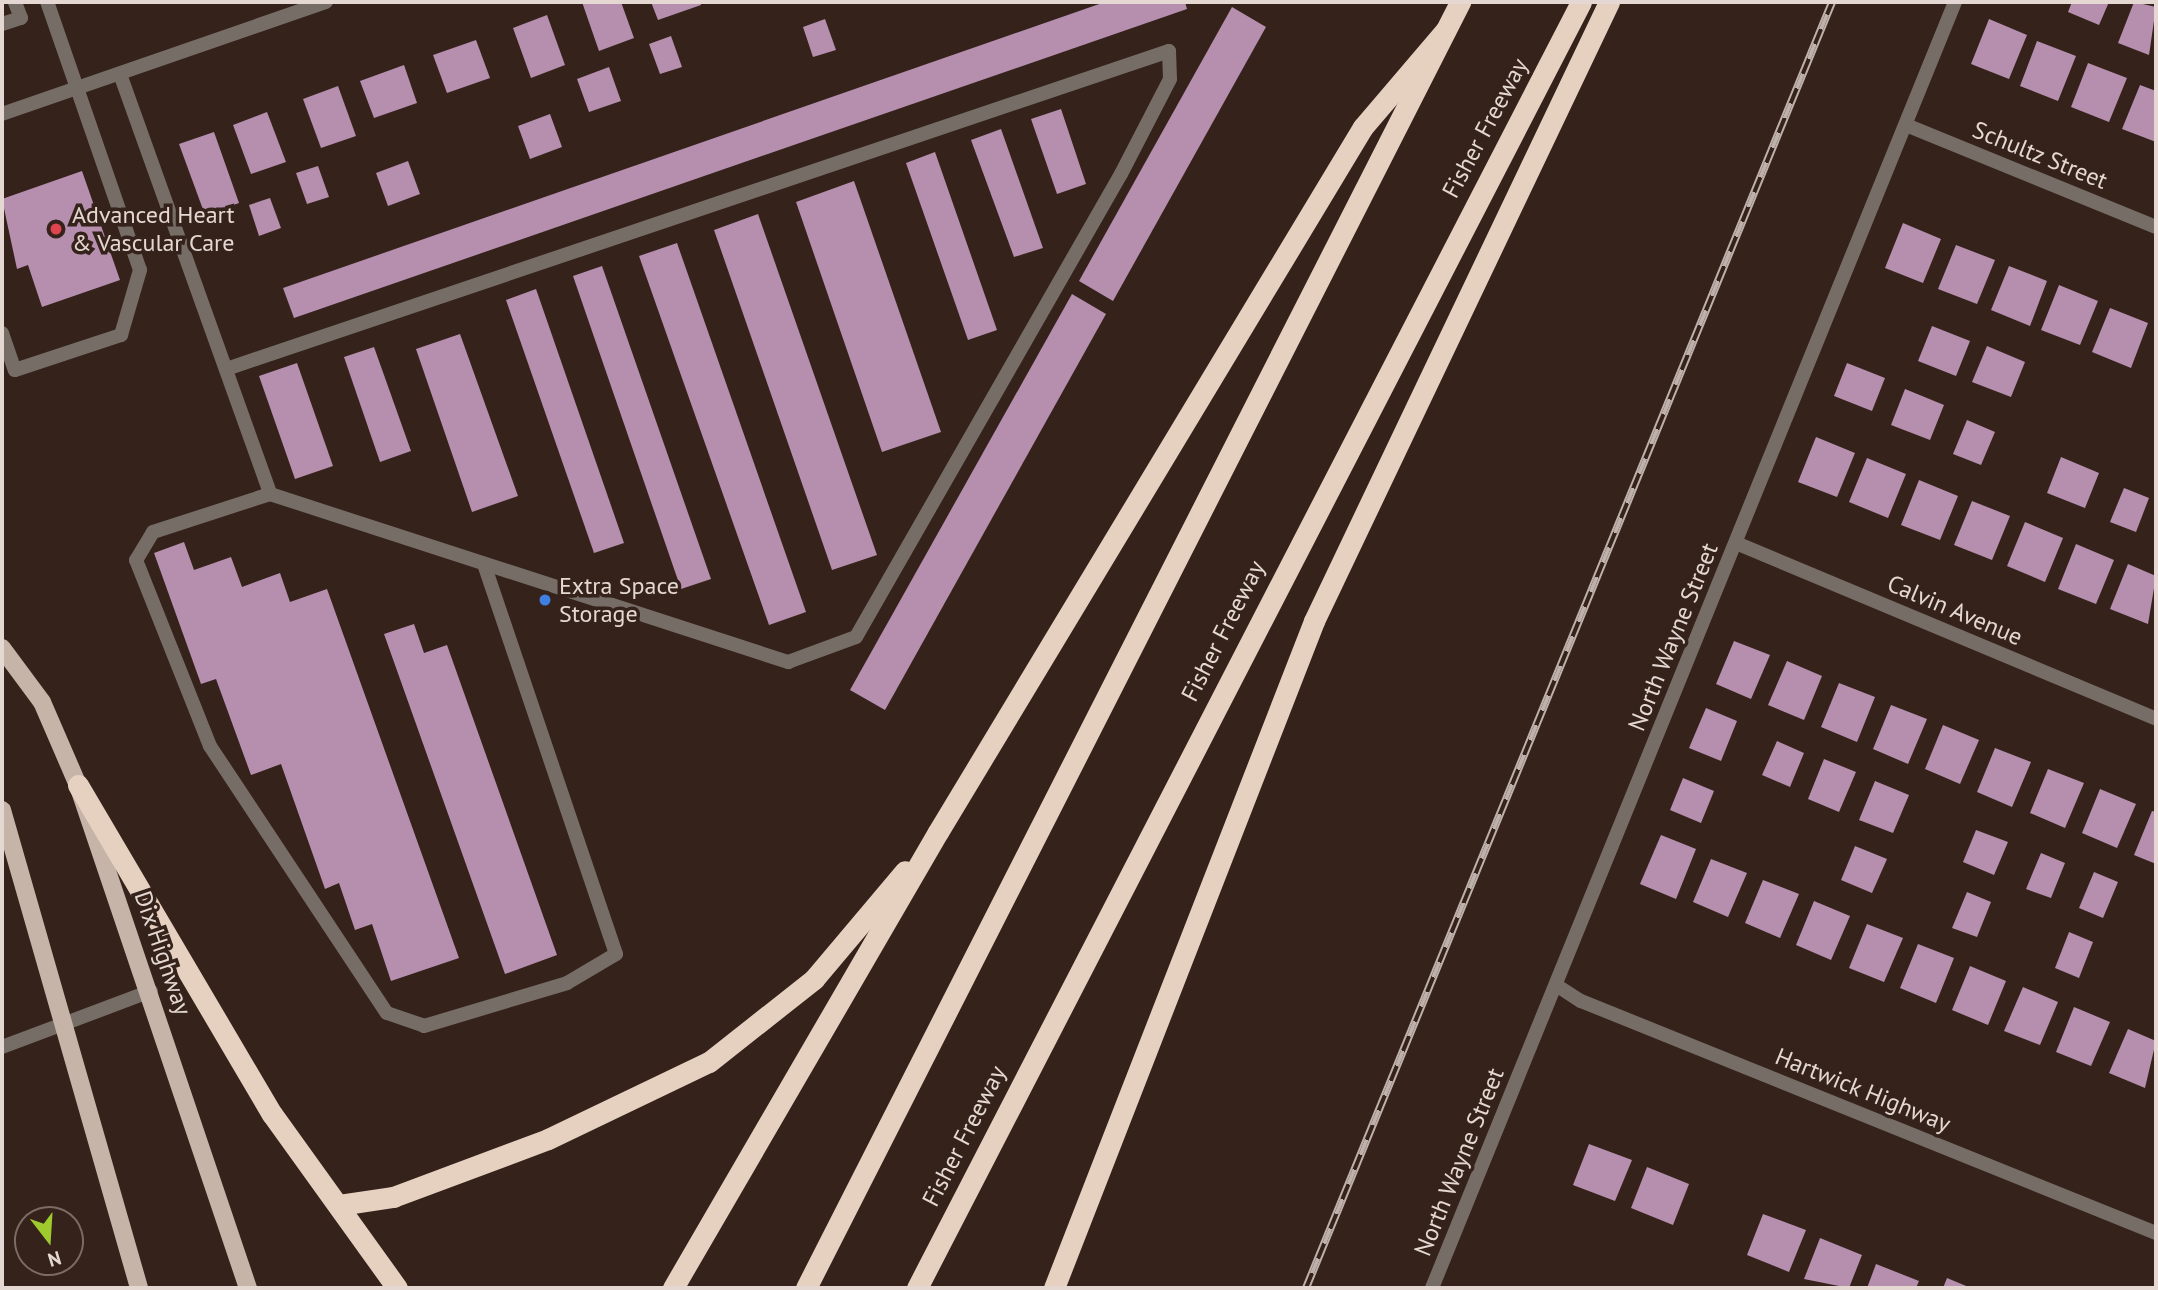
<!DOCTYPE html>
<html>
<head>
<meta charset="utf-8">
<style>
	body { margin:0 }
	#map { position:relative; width:2158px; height:1290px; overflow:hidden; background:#34221b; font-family:"PT Sans",sans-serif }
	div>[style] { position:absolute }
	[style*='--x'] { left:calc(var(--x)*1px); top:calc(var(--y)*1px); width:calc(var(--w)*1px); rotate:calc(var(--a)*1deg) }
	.building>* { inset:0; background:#b68faf }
	.service>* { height:14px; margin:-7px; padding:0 7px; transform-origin:7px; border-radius:7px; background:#766d67 }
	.minor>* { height:14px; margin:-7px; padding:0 7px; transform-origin:7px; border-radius:7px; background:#766d67 }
	.tertiary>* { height:14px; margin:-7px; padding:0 7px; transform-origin:7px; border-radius:7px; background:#766d67 }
	.primary>* { height:18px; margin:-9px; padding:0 9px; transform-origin:9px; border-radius:9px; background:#c6b4a8 }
	.motorway>* { height:21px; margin:-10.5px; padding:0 10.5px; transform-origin:10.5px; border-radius:10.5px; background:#e6d1c1 }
	.rail>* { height:8px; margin-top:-4px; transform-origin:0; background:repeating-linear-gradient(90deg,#34221b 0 16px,#beb0aa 0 32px); box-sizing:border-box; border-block:2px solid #beb0aa }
	.dots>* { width:19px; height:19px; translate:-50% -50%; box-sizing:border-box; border:4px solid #34221b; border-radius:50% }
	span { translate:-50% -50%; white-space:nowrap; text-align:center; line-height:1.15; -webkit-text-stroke:7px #34221b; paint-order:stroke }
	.street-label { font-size:24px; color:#e5d8d3 }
	.poi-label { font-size:24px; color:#e5d8d3 }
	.left { translate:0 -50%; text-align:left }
	.frame { position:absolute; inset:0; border:4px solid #e5d8d3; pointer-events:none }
	.north { position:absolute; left:14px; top:1206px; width:70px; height:70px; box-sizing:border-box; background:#34221b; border:2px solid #7b6b65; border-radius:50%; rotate:163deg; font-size:19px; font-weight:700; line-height:28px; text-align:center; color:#e5d8d3 }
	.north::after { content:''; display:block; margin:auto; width:24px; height:32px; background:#9fca2d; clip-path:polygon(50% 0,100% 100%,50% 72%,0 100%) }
</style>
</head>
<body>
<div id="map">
	<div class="building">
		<i style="clip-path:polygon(582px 2px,621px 2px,634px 38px,599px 51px)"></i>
		<i style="clip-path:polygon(651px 2px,700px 2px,701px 5px,658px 20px)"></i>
		<i style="clip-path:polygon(1105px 2px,1185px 2px,1187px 9px,294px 318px,283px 288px)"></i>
		<i style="clip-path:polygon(2072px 2px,2109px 2px,2099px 25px,2068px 12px)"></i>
		<i style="clip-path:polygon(2134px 2px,2156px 7px,2149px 55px,2118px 43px)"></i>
		<i style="clip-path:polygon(1232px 7px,1266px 27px,1113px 301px,1079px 281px)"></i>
		<i style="clip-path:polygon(547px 15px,565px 65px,531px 78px,513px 28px)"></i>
		<i style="clip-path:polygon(825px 19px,836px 50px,813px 57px,803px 27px)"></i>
		<i style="clip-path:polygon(1989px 19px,2027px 35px,2009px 79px,1971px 64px)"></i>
		<i style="clip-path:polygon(671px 36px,682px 67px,660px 74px,649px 44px)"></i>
		<i style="clip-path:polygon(476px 40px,490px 78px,447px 93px,433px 55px)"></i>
		<i style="clip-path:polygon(2037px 41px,2076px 56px,2058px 101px,2020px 86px)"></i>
		<i style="clip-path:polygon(2088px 63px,2127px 78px,2109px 122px,2071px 107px)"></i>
		<i style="clip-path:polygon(404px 65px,417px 103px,374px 118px,360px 81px)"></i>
		<i style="clip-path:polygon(609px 67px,621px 101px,589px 112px,577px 79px)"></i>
		<i style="clip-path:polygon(2140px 85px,2156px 91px,2156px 142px,2122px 129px)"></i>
		<i style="clip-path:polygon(338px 86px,356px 136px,321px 148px,303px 99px)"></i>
		<i style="clip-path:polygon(1061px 109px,1086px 184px,1057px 194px,1031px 119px)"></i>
		<i style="clip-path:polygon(267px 112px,286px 162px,251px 174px,233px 125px)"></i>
		<i style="clip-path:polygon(550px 114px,562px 147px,530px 159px,518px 126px)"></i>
		<i style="clip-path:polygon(1001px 129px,1043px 248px,1014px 257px,971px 140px)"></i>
		<i style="clip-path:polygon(214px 132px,239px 203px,205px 215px,179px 144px)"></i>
		<i style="clip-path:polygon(935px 152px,997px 330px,968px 340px,906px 163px)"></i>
		<i style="clip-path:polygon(408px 161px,420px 194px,388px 206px,376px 173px)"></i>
		<i style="clip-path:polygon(318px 166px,329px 197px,307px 204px,296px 173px)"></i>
		<i style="clip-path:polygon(82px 171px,120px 280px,42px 307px,28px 265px,17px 269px,2px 199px)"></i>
		<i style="clip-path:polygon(854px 181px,941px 432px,882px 452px,796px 202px)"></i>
		<i style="clip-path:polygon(270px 198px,281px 228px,259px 236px,249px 205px)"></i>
		<i style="clip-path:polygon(758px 214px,877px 555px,832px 570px,714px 230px)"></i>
		<i style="clip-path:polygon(1903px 223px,1941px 239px,1923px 283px,1885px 268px)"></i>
		<i style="clip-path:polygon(677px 243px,806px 612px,769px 625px,639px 256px)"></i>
		<i style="clip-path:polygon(1956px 245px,1995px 260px,1977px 304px,1938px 289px)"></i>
		<i style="clip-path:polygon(602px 266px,711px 579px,681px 589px,573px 276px)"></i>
		<i style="clip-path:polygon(2009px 266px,2047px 281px,2030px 326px,1991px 310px)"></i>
		<i style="clip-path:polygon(2059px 285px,2098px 301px,2080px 345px,2041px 330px)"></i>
		<i style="clip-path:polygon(536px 289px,624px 543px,594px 553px,506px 300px)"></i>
		<i style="clip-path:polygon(1072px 294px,1106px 314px,885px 710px,850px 690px)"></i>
		<i style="clip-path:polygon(2110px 308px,2148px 323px,2131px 368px,2092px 352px)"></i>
		<i style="clip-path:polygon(1932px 326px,1970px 341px,1956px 376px,1918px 361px)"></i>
		<i style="clip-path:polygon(460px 334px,518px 496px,472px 512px,416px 349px)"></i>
		<i style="clip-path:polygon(1987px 346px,2025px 362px,2011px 397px,1972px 382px)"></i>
		<i style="clip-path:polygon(374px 347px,411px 451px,380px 462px,344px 357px)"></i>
		<i style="clip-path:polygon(297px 363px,333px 466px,295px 479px,259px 376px)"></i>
		<i style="clip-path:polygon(1847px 363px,1885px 378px,1872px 411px,1834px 396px)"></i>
		<i style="clip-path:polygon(1905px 389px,1944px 405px,1930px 440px,1891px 425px)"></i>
		<i style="clip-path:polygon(1967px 420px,1995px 432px,1981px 465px,1953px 454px)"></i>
		<i style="clip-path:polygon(1816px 437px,1855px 453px,1837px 497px,1798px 482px)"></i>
		<i style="clip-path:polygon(2061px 457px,2099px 473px,2085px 508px,2047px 493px)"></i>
		<i style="clip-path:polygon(1867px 458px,1906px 474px,1888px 518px,1849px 502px)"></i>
		<i style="clip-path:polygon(1919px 480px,1958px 496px,1940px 540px,1901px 525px)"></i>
		<i style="clip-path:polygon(2124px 488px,2149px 498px,2136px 532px,2110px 522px)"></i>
		<i style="clip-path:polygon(1972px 501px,2010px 516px,1992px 560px,1954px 545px)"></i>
		<i style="clip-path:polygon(2025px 522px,2063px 538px,2045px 582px,2007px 566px)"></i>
		<i style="clip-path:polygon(184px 542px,194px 570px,231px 557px,242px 587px,280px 573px,290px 602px,327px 589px,459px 958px,391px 981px,372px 924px,355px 930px,339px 883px,325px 889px,281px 764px,251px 775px,216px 679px,201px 684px,154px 553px)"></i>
		<i style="clip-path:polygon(2076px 544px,2114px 560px,2096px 604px,2058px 589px)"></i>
		<i style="clip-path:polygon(2128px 564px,2156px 576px,2148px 624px,2110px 609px)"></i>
		<i style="clip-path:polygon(414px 624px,424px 653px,447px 645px,557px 955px,505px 974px,384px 634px)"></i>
		<i style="clip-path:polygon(1734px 641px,1770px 655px,1751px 699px,1716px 684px)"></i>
		<i style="clip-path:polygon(1787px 661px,1822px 676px,1804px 720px,1768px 705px)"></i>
		<i style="clip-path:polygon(1839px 683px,1875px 697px,1857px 742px,1821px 727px)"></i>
		<i style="clip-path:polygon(1891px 705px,1927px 719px,1908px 764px,1873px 749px)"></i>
		<i style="clip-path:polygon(1706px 708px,1737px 721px,1721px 761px,1689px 748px)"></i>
		<i style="clip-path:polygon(1943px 725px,1979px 740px,1960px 784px,1925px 769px)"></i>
		<i style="clip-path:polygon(1777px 741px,1804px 753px,1790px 787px,1762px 775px)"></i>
		<i style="clip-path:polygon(1995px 748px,2031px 762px,2012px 807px,1977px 792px)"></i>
		<i style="clip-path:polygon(1824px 759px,1856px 772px,1839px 812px,1808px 799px)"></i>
		<i style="clip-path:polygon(2048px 769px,2084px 783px,2065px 828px,2030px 813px)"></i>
		<i style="clip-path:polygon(1683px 778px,1714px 791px,1701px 823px,1670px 810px)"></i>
		<i style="clip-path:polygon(1875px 781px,1909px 795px,1893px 833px,1859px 820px)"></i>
		<i style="clip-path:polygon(2100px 789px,2136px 804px,2117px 848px,2082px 833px)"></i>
		<i style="clip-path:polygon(2152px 811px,2156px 812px,2156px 864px,2134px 855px)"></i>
		<i style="clip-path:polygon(1976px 830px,2008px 842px,1994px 875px,1963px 862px)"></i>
		<i style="clip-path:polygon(1661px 835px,1696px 849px,1676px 899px,1640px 884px)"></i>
		<i style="clip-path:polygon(1855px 846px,1887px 859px,1872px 893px,1841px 880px)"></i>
		<i style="clip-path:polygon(2041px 853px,2065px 863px,2051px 898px,2026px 889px)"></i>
		<i style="clip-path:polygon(1711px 859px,1747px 873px,1728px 917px,1693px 902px)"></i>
		<i style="clip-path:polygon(2094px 872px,2118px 882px,2103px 918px,2079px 908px)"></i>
		<i style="clip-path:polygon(1763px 880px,1799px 894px,1780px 938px,1745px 923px)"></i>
		<i style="clip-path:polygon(1967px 892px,1991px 902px,1977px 937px,1952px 928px)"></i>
		<i style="clip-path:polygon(1814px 901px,1850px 916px,1831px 960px,1796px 945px)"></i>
		<i style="clip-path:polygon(1867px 924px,1903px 938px,1884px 982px,1849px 968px)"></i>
		<i style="clip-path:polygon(2069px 932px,2093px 942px,2079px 978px,2055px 968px)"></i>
		<i style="clip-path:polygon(1918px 944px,1954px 958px,1936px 1003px,1900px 988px)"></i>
		<i style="clip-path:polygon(1970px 966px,2006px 981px,1988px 1025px,1952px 1010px)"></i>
		<i style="clip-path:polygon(2023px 987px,2058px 1002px,2040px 1045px,2004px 1031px)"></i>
		<i style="clip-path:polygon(2074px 1007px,2110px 1022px,2091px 1066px,2056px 1052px)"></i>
		<i style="clip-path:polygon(2128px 1029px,2156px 1041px,2145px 1088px,2109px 1073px)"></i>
		<i style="clip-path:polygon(1589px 1144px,1632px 1160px,1615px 1201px,1573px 1185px)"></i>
		<i style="clip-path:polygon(1647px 1167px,1689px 1184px,1673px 1225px,1631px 1208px)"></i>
		<i style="clip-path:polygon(1763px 1214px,1806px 1230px,1789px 1272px,1747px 1255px)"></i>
		<i style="clip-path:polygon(1820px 1238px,1862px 1255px,1849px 1288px,1804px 1279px)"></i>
		<i style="clip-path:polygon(1876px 1264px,1919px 1281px,1916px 1288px,1867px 1288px)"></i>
		<i style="clip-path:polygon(1947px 1278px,1971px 1288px,1943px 1288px)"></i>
	</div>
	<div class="service">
		<i style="--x:2;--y:24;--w:20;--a:-18"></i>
		<i style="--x:21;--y:18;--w:17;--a:-111"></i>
		<i style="--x:120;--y:74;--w:446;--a:70.3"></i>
		<i style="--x:270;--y:494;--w:545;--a:17.97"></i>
		<i style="--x:788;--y:662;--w:72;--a:-20.2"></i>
		<i style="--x:856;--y:637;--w:533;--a:-60.22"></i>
		<i style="--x:1121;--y:174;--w:107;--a:-62.7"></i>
		<i style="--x:1170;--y:79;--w:28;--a:-92"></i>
		<i style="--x:1169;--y:51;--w:992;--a:161.36"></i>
		<i style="--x:2;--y:333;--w:39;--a:71"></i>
		<i style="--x:15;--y:370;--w:112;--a:-18.3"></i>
		<i style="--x:121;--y:335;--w:68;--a:-73.7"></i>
		<i style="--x:140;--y:270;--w:284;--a:-109.1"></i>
		<i style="--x:270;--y:494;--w:123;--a:162"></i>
		<i style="--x:153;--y:532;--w:33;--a:121"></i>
		<i style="--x:136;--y:560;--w:200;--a:68.3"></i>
		<i style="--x:210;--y:746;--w:320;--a:56.5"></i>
		<i style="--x:387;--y:1013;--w:39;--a:19"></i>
		<i style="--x:424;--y:1026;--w:149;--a:-16.7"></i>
		<i style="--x:567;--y:983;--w:57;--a:-30.6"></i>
		<i style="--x:616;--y:954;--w:412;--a:-108.7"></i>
	</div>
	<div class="minor">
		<i style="--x:1906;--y:125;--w:270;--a:22.2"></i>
		<i style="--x:1736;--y:543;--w:455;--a:22.7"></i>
		<i style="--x:1556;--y:985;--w:30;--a:33"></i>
		<i style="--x:1581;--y:1001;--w:620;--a:21.97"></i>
		<i style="--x:2;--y:1047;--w:159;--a:-20.6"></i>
		<i style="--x:1432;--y:1288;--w:1388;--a:-67.87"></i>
	</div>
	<div class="tertiary">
		<i style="--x:2;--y:114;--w:343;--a:-19.1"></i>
	</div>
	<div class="primary">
		<i style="--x:2;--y:648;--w:67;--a:53.5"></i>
		<i style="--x:42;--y:702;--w:90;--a:66.6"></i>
		<i style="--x:78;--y:785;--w:531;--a:71.33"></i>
		<i style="--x:2;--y:810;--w:497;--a:74"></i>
	</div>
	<div class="motorway">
		<i style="--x:78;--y:785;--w:382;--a:59.5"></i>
		<i style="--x:272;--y:1114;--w:214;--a:54.3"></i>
		<i style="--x:339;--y:1205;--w:55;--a:-8.4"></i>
		<i style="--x:393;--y:1197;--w:165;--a:-20.5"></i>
		<i style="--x:548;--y:1139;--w:178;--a:-25.6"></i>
		<i style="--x:709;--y:1062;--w:134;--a:-38.3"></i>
		<i style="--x:814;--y:979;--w:141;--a:-49.9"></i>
		<i style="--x:673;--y:1288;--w:527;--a:-59.84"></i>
		<i style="--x:938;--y:832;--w:823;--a:-58.92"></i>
		<i style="--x:1363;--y:127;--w:126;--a:-49.5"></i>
		<i style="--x:806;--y:1288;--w:1443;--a:-63.04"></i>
		<i style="--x:917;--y:1288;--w:1447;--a:-62.69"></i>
		<i style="--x:1054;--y:1288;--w:716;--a:-68.7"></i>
		<i style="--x:1314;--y:621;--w:686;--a:-64.52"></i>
	</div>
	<div class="rail">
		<i style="--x:1306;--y:1288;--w:1389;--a:-67.75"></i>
	</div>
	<div class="dots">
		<i style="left:56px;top:229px;background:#e0444e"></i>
		<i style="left:545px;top:600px;background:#3f7fe0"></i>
	</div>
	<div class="street-label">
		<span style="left:1485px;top:128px;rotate:-62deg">Fisher Freeway</span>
		<span style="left:2040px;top:155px;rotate:22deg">Schultz Street</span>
		<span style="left:1955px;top:610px;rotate:23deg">Calvin Avenue</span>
		<span style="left:1223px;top:631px;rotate:-63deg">Fisher Freeway</span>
		<span style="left:1673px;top:637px;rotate:-68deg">North Wayne Street</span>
		<span style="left:163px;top:953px;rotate:71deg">Dix Highway</span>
		<span style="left:1863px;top:1090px;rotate:22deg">Hartwick Highway</span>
		<span style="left:964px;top:1136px;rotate:-63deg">Fisher Freeway</span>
		<span style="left:1459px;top:1162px;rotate:-68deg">North Wayne Street</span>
	</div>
	<div class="poi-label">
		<span class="left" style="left:72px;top:229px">Advanced Heart<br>&amp; Vascular Care</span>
		<span class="left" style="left:559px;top:600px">Extra Space<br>Storage</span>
	</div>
	<div class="frame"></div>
	<div class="north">N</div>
</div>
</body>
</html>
